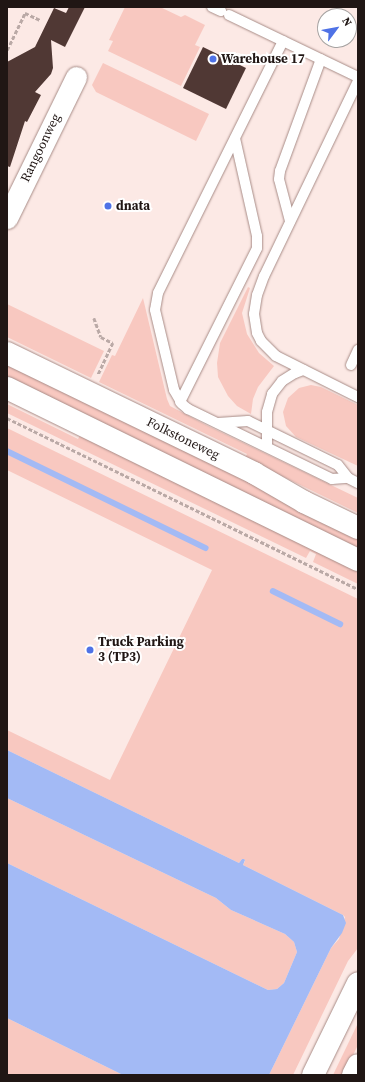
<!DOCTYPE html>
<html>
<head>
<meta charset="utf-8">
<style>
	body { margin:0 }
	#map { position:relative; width:365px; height:1082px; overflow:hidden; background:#fce9e5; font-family:"Source Serif 4",serif }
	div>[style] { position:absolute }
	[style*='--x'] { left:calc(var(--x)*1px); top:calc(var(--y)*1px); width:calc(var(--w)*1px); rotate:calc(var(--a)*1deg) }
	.green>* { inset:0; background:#f8c8c0 }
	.water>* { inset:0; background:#a3baf5 }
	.stream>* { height:5.5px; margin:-2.75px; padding:0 2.75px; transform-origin:2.75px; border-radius:2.75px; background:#a3baf5 }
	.building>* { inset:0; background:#503834 }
	.path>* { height:2.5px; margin-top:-1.25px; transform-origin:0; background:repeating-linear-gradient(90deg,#baa9a6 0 4px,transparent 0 6px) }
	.roads { filter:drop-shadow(0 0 1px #a88c87) drop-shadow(0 0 1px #a88c87) }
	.service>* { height:10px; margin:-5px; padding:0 5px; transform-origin:5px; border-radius:5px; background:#fff }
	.minor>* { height:21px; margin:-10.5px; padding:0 10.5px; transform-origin:10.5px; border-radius:10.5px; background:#fff }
	.tertiary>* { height:22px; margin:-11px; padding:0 11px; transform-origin:11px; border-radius:11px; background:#fff }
	.dots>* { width:11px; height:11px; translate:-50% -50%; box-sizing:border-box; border:2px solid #fff; border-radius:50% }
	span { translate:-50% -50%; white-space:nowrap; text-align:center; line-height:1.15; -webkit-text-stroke:4px #fff; paint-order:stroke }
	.poi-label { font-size:13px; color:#201614; font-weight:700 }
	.left { translate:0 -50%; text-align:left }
	.street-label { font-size:13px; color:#201614 }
	.frame { position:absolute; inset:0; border:8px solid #201614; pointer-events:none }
	.north { position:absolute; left:317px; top:8px; width:40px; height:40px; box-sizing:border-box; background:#fff; border:1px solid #a6a2a1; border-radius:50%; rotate:58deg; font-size:11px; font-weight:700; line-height:16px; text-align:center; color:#201614 }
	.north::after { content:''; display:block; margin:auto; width:14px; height:18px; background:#4f72e6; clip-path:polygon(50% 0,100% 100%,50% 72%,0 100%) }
</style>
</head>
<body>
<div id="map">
	<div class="green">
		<i style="clip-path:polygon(125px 7px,160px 7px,181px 17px,185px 15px,205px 25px,195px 45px,200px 47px,181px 86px,108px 51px,113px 41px,109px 40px)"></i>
		<i style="clip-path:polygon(103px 63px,209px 114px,196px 141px,96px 92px,92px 85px)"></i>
		<i style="clip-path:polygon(248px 287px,250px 288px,242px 313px,247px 334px,259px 353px,274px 366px,258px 387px,253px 399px,251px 414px,237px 406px,228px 396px,218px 377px,217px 363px,220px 343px)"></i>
		<i style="clip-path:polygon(143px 298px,167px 399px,170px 406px,206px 425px,358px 498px,358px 513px,245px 458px,247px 454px,99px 382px,112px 355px,115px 356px)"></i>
		<i style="clip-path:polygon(7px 304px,104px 351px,91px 378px,7px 337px)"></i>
		<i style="clip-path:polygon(7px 363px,358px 533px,358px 549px,7px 378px)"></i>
		<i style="clip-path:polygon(311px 385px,321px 387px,358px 405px,358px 466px,296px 437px,286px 426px,283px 412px,288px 398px,299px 388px)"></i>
		<i style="clip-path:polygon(7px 404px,78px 439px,81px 434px,358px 572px,358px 584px,313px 562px,316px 554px,310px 551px,306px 558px,7px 413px)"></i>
		<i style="clip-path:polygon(7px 428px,358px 599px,358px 948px,348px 961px,293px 1075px,269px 1075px,331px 948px,339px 939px,345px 917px,343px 915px,243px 865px,245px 861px,244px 859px,242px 859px,239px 863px,7px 750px,7px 730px,110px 780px,212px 570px,7px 470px)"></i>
		<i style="clip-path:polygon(7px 798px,216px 898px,231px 910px,285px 934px,294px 942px,297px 952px,284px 983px,277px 989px,268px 990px,7px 863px)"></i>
		<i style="clip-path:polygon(7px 1018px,123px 1075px,7px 1075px)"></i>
		<i style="clip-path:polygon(358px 1023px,358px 1045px,343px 1075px,333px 1075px)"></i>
	</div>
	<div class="water">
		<i style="clip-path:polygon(7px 750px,239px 863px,242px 859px,244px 859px,245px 860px,243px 865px,343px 915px,346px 923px,342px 933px,331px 948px,269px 1075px,123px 1075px,7px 1018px,7px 863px,268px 990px,277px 989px,284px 983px,297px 952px,294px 942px,285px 934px,231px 910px,216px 898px,7px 798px)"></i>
	</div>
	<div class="stream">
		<i style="--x:7;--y:451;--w:221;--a:26"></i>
		<i style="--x:273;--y:591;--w:75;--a:26.2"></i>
	</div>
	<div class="building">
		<i style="clip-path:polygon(69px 7px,85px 7px,65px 47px,51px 40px,53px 68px,51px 74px,35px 92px,41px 95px,27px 122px,25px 121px,10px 167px,7px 166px,7px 62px,35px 47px,54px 8px,66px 13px)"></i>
		<i style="clip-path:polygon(203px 47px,246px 68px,226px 109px,183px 88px)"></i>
	</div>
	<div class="path">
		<i style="--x:7;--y:50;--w:41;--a:-64.1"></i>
		<i style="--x:25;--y:13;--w:17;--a:25"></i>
		<i style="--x:94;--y:318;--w:20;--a:70"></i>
		<i style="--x:101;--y:337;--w:13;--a:27"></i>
		<i style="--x:113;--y:343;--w:35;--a:115"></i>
		<i style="--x:7;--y:418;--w:390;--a:26"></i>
	</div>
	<div class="roads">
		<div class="service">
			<i style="--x:212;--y:7;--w:10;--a:24"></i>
			<i style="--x:229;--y:15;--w:143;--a:25.7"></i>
			<i style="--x:283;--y:41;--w:281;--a:116.4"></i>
			<i style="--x:158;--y:293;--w:17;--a:100"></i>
			<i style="--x:155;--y:310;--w:82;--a:76.6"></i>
			<i style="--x:174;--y:390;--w:16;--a:60"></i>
			<i style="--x:182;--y:404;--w:8;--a:40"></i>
			<i style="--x:188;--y:409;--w:160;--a:25.9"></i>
			<i style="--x:332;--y:479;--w:16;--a:-4"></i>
			<i style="--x:358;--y:81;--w:216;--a:115.7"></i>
			<i style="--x:264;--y:276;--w:20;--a:110"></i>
			<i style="--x:257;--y:295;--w:19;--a:99"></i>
			<i style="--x:254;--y:314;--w:19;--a:81"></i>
			<i style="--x:257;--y:333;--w:9;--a:63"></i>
			<i style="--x:261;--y:341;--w:21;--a:45"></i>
			<i style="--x:276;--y:356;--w:92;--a:26.6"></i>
			<i style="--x:290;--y:221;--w:43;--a:-104.7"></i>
			<i style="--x:279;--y:179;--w:8;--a:-83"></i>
			<i style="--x:280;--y:171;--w:119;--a:-69.9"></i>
			<i style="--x:351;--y:365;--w:17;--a:-65"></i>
			<i style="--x:180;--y:402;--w:172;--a:-63.4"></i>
			<i style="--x:257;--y:248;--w:12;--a:-90"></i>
			<i style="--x:257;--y:236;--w:100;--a:-102.7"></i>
			<i style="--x:218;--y:423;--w:30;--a:-4"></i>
			<i style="--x:248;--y:421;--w:100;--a:26.1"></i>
			<i style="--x:338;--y:465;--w:16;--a:52"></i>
			<i style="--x:348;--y:478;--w:11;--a:27"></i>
			<i style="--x:267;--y:447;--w:35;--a:-90"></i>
			<i style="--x:267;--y:412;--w:19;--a:-74"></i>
			<i style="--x:272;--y:394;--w:16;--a:-52"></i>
			<i style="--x:282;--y:381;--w:15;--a:-32"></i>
			<i style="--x:295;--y:373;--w:9;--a:-21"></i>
		</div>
		<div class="minor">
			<i style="--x:7;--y:218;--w:157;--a:-63.9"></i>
		</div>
		<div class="tertiary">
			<i style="--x:7;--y:353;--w:275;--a:25.9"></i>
			<i style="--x:254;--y:473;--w:58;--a:30.1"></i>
			<i style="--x:304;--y:502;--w:60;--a:25.7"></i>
			<i style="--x:7;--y:388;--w:391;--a:26.1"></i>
			<i style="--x:313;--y:1075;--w:102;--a:-63.9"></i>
			<i style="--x:353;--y:1075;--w:11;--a:-63"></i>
		</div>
	</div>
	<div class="dots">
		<i style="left:213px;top:59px;background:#4f72e6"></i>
		<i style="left:108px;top:206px;background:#4f72e6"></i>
		<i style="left:90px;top:650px;background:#4f72e6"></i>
	</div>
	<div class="poi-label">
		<span class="left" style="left:221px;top:59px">Warehouse 17</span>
		<span class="left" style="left:116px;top:206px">dnata</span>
		<span class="left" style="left:98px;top:650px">Truck Parking<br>3 (TP3)</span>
	</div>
	<div class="street-label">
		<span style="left:41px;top:148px;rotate:-64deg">Rangoonweg</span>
		<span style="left:183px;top:439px;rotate:26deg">Folkstoneweg</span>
	</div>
	<div class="frame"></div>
	<div class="north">N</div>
</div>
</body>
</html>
